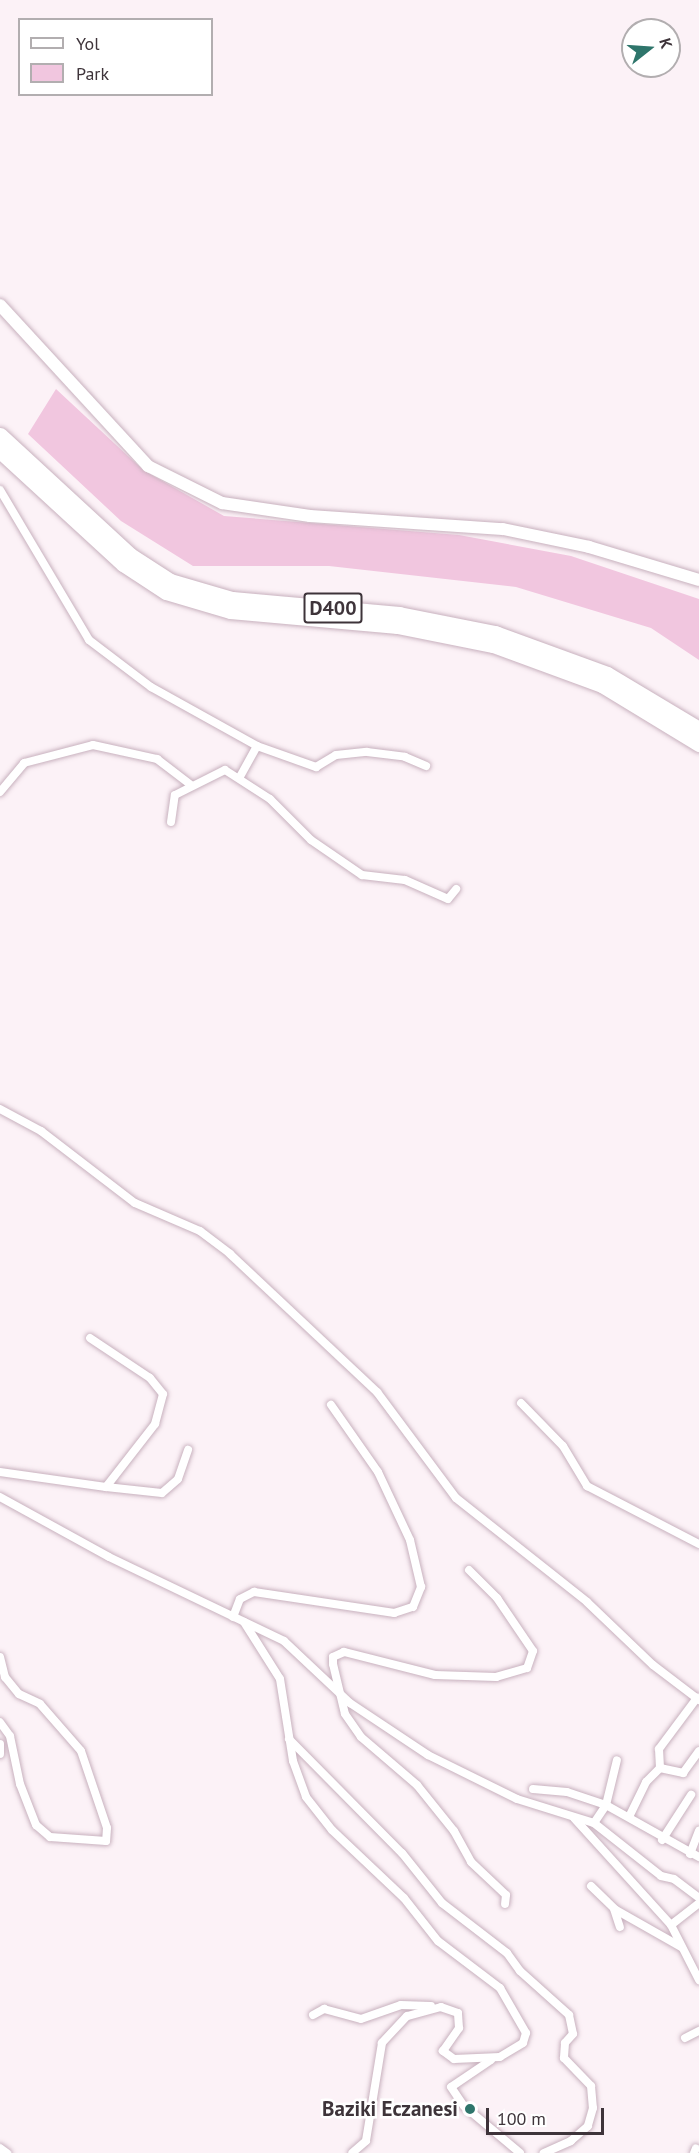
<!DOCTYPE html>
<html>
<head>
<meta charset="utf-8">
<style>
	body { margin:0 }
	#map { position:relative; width:699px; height:2153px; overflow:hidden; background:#fcf2f7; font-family:"PT Sans",sans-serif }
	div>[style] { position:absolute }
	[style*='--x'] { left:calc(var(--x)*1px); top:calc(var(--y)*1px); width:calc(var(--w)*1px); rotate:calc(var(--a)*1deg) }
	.green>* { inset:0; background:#f1c6df }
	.roads { filter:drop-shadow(0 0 2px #c8b1be) drop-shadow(0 0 2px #c8b1be) }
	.street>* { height:8px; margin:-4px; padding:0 4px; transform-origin:4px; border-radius:4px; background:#fff }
	.secondary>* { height:12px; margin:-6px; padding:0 6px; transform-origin:6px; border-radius:6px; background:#fff }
	.highway>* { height:15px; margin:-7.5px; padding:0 7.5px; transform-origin:7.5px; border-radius:7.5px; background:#fff }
	.dots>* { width:16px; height:16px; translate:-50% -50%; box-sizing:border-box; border:3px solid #fff; border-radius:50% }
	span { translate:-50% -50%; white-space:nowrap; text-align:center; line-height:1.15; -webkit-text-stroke:5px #fff; paint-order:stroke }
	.shield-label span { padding:2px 4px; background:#fff; border:2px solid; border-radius:4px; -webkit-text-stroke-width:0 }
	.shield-label { font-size:20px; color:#3e343a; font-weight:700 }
	.poi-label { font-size:21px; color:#3e343a; font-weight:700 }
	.right { translate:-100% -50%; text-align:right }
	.legend { position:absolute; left:18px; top:18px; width:195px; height:78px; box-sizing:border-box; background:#fff; border:2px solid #b2aeb0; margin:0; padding:8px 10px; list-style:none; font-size:18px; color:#3e343a }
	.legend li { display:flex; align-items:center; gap:12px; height:30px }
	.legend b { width:30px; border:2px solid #b2aeb0 }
	.north { position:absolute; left:621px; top:18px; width:60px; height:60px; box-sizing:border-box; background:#fff; border:2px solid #b2aeb0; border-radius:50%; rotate:73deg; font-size:16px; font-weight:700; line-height:24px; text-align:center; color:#3e343a }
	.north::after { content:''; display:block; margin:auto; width:21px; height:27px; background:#2e756b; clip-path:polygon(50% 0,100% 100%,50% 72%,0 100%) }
	.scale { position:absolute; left:486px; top:2108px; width:118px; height:27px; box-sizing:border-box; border:3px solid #3e343a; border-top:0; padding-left:8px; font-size:18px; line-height:21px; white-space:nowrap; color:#3e343a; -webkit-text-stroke:4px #fff; paint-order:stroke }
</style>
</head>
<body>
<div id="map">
	<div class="green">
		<i style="clip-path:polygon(56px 389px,143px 470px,224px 516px,459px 535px,571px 556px,699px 599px,699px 660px,651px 628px,516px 587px,329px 566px,193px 566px,121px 521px,28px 434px)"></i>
	</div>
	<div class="roads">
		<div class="street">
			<i style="--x:0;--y:490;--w:174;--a:59.3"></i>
			<i style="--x:89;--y:640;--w:78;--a:37.2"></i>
			<i style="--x:151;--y:687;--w:121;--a:29.1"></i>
			<i style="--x:257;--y:746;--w:35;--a:119"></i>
			<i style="--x:257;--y:746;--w:63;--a:19.6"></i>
			<i style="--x:316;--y:767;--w:23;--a:-31"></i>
			<i style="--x:336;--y:755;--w:31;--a:-6"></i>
			<i style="--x:367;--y:752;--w:38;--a:7"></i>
			<i style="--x:405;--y:757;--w:23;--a:23"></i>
			<i style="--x:0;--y:792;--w:38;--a:-50"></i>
			<i style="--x:24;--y:763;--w:71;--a:-14.6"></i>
			<i style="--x:93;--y:745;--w:66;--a:12.3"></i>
			<i style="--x:157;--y:759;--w:43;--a:37.4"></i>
			<i style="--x:171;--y:822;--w:27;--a:-82"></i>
			<i style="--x:175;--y:795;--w:56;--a:-26.6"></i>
			<i style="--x:225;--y:770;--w:54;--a:32.8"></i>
			<i style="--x:270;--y:799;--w:58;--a:45"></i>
			<i style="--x:311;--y:840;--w:62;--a:34.5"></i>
			<i style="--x:362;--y:875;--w:43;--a:6.6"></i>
			<i style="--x:405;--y:880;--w:47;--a:23.8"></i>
			<i style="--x:448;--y:899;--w:13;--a:-51"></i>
			<i style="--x:0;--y:1109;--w:47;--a:28.2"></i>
			<i style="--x:41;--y:1131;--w:118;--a:37.5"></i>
			<i style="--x:135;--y:1203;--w:71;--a:23.3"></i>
			<i style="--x:200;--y:1231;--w:38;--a:37"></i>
			<i style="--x:230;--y:1254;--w:202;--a:43.2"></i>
			<i style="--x:377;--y:1392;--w:132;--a:53.3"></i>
			<i style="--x:456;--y:1498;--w:167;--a:38.4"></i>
			<i style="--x:587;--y:1602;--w:91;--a:43.7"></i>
			<i style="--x:653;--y:1665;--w:58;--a:37.3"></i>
			<i style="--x:521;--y:1403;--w:60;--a:45.7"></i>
			<i style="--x:563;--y:1446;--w:47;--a:59"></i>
			<i style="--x:587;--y:1486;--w:126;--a:27.4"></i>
			<i style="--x:0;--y:1472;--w:107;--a:8.1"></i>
			<i style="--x:106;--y:1487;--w:80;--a:-52.1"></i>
			<i style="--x:155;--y:1424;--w:31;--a:-75"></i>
			<i style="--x:163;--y:1394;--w:21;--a:-129"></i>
			<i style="--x:150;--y:1378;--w:72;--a:-146.3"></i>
			<i style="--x:106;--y:1487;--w:56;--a:6.1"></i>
			<i style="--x:162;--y:1493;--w:21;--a:-41"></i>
			<i style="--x:178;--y:1479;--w:31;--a:-71"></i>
			<i style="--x:0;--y:1497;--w:124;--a:28.8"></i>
			<i style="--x:109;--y:1557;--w:194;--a:25.6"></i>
			<i style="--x:284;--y:1641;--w:91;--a:43.2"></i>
			<i style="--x:350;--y:1703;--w:94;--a:33.7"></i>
			<i style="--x:428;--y:1755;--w:99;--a:26.3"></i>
			<i style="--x:517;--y:1799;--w:81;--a:17.3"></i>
			<i style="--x:594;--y:1823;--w:85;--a:38.3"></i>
			<i style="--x:661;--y:1876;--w:13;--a:13"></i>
			<i style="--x:674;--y:1879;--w:31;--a:37"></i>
			<i style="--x:469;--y:1570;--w:40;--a:45"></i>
			<i style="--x:497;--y:1598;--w:64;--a:55.8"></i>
			<i style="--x:533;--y:1651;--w:18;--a:109"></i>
			<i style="--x:527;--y:1668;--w:32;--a:164"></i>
			<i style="--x:496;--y:1677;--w:61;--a:-178.1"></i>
			<i style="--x:435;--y:1675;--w:94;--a:-165.8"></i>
			<i style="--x:344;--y:1652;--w:12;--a:156"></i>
			<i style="--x:333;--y:1657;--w:7;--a:90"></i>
			<i style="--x:333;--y:1664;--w:51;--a:76.5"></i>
			<i style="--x:345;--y:1714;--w:28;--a:55"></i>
			<i style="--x:361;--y:1737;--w:74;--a:40.6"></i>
			<i style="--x:417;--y:1785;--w:59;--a:51.2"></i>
			<i style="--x:454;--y:1831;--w:35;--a:61"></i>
			<i style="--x:471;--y:1862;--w:48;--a:43.3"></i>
			<i style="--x:506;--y:1895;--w:9;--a:96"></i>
			<i style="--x:233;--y:1617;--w:19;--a:-69"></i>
			<i style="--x:240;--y:1599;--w:16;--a:-27"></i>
			<i style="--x:254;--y:1592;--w:142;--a:8.5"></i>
			<i style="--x:394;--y:1613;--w:20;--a:-18"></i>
			<i style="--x:413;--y:1607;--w:22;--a:-68"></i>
			<i style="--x:421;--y:1587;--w:48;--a:-103.2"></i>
			<i style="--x:410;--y:1540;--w:75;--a:-115.2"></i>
			<i style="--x:378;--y:1472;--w:82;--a:-125"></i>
			<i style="--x:244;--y:1622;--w:67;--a:57.7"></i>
			<i style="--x:280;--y:1679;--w:83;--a:81"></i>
			<i style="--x:293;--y:1761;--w:38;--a:70"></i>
			<i style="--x:306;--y:1797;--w:42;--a:51.8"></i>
			<i style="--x:332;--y:1830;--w:99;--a:43.4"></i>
			<i style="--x:404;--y:1898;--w:55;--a:51.7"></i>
			<i style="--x:438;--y:1941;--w:78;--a:37.2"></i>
			<i style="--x:500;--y:1988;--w:52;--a:60"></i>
			<i style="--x:526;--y:2033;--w:10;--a:107"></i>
			<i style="--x:523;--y:2043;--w:27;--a:149"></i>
			<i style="--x:500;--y:2057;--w:46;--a:177.5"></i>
			<i style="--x:454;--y:2059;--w:14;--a:-144"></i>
			<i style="--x:443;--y:2051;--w:28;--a:-55"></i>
			<i style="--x:459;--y:2028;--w:15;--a:-94"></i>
			<i style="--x:458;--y:2013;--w:18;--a:-161"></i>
			<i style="--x:441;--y:2007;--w:35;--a:165"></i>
			<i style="--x:407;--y:2016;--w:37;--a:133"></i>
			<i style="--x:382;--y:2043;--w:99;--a:99.3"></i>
			<i style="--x:366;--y:2141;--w:18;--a:139"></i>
			<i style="--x:0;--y:1657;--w:21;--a:76"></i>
			<i style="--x:5;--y:1677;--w:22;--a:51"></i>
			<i style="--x:19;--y:1694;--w:23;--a:25"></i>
			<i style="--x:40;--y:1704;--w:62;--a:48.9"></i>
			<i style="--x:81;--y:1751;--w:81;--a:71.3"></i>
			<i style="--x:107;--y:1828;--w:13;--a:94"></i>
			<i style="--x:106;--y:1841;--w:56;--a:-175.9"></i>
			<i style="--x:50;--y:1837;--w:18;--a:-139"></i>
			<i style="--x:36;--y:1825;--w:44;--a:-111.3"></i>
			<i style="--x:20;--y:1784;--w:49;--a:-101.8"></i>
			<i style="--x:10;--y:1736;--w:17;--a:-126"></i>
			<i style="--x:289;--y:1739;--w:161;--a:45.3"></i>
			<i style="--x:402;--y:1853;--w:64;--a:51.3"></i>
			<i style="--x:442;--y:1903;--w:82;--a:37.6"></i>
			<i style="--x:507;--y:1953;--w:22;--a:54"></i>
			<i style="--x:520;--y:1971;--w:66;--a:41.9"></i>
			<i style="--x:569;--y:2015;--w:19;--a:78"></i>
			<i style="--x:573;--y:2034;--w:12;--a:132"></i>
			<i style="--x:565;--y:2043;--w:15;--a:94"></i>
			<i style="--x:564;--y:2058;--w:39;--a:46"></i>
			<i style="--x:591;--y:2086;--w:22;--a:85"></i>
			<i style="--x:593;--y:2108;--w:19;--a:106"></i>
			<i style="--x:588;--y:2126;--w:23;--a:139"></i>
			<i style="--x:571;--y:2141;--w:30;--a:156"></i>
			<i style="--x:0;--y:1744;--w:10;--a:90"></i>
			<i style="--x:660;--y:1768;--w:24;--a:12"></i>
			<i style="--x:683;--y:1773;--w:27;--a:-54"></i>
			<i style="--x:533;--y:1789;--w:34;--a:5"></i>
			<i style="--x:567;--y:1792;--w:41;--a:18.4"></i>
			<i style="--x:606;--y:1805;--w:107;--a:29.2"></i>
			<i style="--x:629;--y:1817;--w:39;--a:-64"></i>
			<i style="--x:646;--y:1782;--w:20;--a:-45"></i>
			<i style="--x:660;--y:1768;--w:19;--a:-93"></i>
			<i style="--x:659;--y:1749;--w:64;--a:-53.3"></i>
			<i style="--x:574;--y:1818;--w:144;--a:47.8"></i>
			<i style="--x:671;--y:1925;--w:62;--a:63"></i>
			<i style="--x:594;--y:1823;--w:22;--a:-56"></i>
			<i style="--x:606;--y:1805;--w:46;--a:-76.3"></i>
			<i style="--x:662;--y:1840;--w:54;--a:-57.2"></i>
			<i style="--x:690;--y:1854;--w:25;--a:-69"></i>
			<i style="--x:591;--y:1886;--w:35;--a:44"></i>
			<i style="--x:616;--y:1910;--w:75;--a:29.6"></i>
			<i style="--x:614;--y:1909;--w:19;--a:72"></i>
			<i style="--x:671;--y:1925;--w:36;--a:-38"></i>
			<i style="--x:313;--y:2015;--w:13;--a:-29"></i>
			<i style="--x:324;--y:2009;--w:38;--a:15"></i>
			<i style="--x:361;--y:2019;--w:42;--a:-19.3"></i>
			<i style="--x:401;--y:2005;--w:30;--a:2"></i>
			<i style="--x:685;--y:2038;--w:16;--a:-27"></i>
			<i style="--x:491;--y:2060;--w:48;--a:146"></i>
			<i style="--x:451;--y:2087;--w:23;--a:56"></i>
			<i style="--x:464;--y:2106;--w:73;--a:40"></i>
			<i style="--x:0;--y:2148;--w:9;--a:36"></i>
			<i style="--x:694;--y:2153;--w:5;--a:-68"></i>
		</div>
		<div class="secondary">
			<i style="--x:0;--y:305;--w:219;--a:47.4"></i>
			<i style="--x:148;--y:466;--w:83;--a:26.6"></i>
			<i style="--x:222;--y:503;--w:89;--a:8.4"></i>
			<i style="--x:310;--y:516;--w:193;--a:3.9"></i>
			<i style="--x:503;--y:529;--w:88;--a:11.8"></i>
			<i style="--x:589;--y:547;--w:115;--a:16.7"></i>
		</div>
		<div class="highway">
			<i style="--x:0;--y:435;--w:177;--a:42.7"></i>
			<i style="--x:130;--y:555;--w:48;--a:33"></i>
			<i style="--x:170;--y:581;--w:65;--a:16.2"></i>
			<i style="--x:232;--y:599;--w:168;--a:5.1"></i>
			<i style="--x:399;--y:614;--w:98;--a:11.2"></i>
			<i style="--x:495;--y:633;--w:119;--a:20.1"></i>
			<i style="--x:607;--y:674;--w:107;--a:30.9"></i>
			<i style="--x:0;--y:451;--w:167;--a:42.6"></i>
			<i style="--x:123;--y:564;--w:51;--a:33.1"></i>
			<i style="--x:166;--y:592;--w:67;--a:16.5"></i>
			<i style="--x:230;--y:611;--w:168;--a:5.1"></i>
			<i style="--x:397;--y:626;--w:98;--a:11.2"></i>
			<i style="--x:493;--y:645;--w:116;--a:20.2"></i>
			<i style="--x:602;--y:685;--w:114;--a:31.3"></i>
		</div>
	</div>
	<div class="dots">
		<i style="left:470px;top:2109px;background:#2e756b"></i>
	</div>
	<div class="shield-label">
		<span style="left:333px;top:608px">D400</span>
	</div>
	<div class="poi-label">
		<span class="right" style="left:458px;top:2109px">Baziki Eczanesi</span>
	</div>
	<ul class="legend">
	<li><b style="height:8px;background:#fff"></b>Yol</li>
	<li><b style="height:16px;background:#f1c6df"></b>Park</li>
	</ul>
	<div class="north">K</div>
	<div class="scale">100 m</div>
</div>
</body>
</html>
